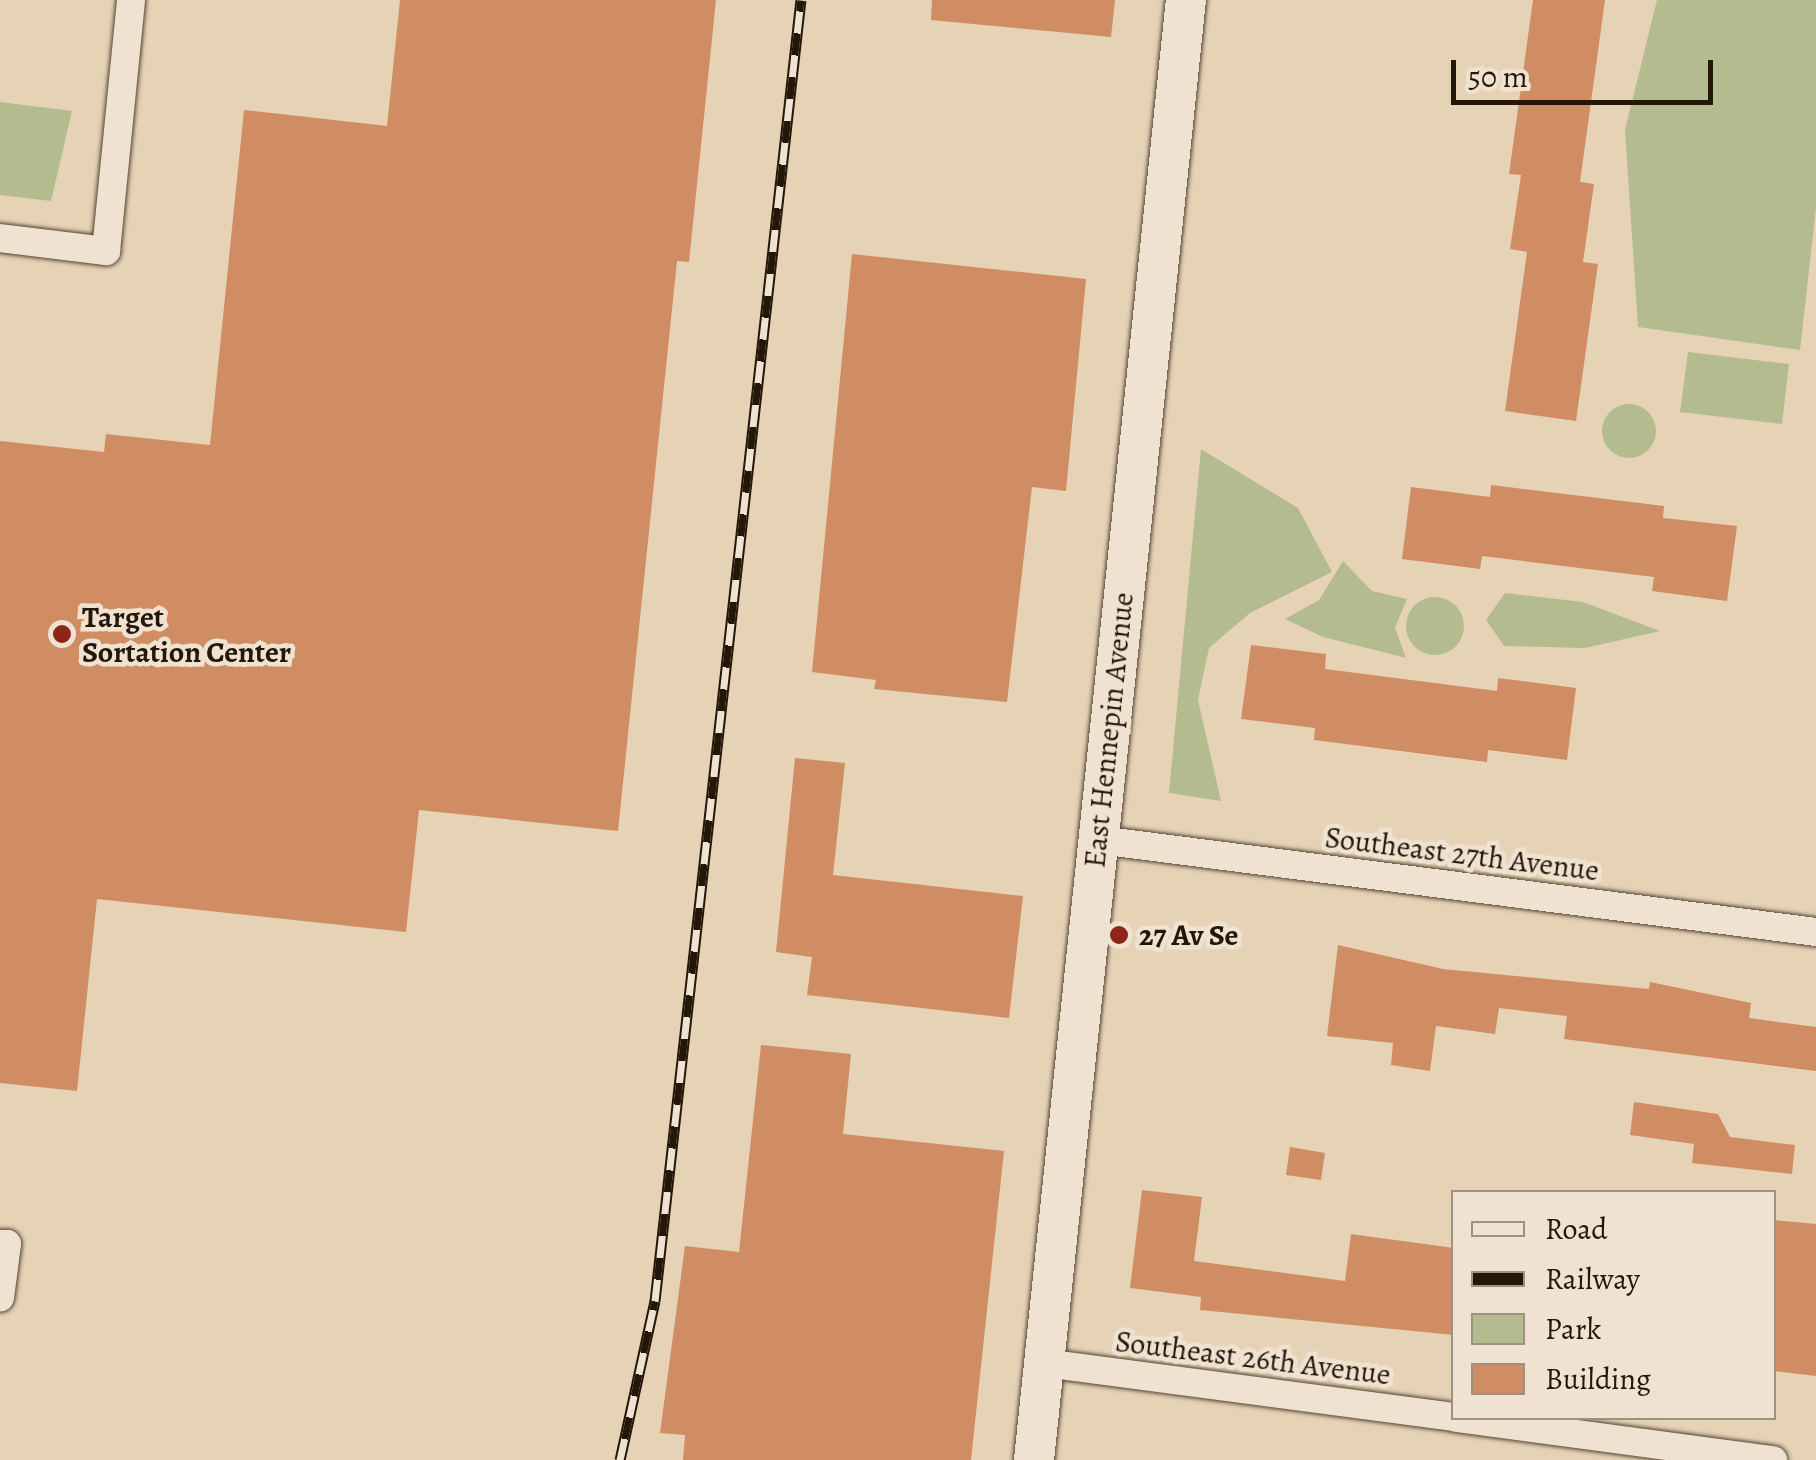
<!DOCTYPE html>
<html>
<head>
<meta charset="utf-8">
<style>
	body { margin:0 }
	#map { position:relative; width:1816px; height:1460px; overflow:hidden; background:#e6d3b6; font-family:Alegreya,serif }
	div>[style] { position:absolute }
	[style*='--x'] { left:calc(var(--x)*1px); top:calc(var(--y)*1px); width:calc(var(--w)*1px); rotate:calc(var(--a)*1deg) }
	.green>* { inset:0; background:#b4bc8f }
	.round { border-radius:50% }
	.building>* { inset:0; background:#d08c62 }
	.roads { filter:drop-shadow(0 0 2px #544635) drop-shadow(0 0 2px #544635) }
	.minor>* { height:28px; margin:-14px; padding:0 14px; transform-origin:14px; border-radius:14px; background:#efe2d0 }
	.secondary>* { height:40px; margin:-20px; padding:0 20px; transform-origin:20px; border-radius:20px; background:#efe2d0 }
	.rail>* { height:11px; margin-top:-5.5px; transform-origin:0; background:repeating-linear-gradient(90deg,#efe2d0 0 22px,#24170a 0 44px); box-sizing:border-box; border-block:2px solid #24170a }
	.dots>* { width:28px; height:28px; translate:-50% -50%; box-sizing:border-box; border:5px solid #efe2d0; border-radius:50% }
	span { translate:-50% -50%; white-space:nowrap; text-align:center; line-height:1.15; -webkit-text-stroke:9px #efe2d0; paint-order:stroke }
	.poi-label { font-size:30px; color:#24170a; font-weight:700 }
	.left { translate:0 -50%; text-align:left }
	.street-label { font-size:30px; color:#24170a }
	.legend { position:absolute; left:1451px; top:1190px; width:325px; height:230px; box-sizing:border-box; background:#efe2d0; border:2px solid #9e9181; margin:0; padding:12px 18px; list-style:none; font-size:30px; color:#24170a }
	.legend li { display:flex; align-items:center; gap:20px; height:50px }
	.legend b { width:50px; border:2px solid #9e9181 }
	.scale { position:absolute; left:1451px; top:60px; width:262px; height:45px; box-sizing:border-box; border:5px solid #24170a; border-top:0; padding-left:12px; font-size:30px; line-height:35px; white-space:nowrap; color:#24170a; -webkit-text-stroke:8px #efe2d0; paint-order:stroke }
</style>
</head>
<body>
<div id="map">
	<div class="green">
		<i style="clip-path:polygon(1657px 0,1816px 0,1816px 208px,1800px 350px,1638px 327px,1625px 130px)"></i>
		<i style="clip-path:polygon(0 102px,72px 111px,51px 201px,0 195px)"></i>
		<i style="clip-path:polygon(1688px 352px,1789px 364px,1782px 424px,1680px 412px)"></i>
		<i class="round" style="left:1602px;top:404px;width:54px;height:54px"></i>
		<i style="clip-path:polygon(1201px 449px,1298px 508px,1332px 572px,1250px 613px,1209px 648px,1198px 700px,1221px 801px,1169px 793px)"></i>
		<i style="clip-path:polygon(1343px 561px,1372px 591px,1407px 599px,1395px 628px,1406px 658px,1323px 637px,1285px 619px,1319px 600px)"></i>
		<i style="clip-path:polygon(1505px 593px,1583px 602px,1660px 631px,1585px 648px,1504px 646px,1486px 620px)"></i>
		<i class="round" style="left:1406px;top:597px;width:58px;height:58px"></i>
	</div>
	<div class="building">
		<i style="clip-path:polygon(400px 0,716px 0,689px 262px,677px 261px,618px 831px,419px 810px,406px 932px,97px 899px,77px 1091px,0 1083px,0 441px,104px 452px,106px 434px,210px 445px,244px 110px,387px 126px)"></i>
		<i style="clip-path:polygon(932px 0,1115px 0,1111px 37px,931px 20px)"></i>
		<i style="clip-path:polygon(1533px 0,1605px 0,1580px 182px,1594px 184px,1583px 262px,1598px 264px,1576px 421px,1505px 411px,1527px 252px,1510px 249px,1521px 175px,1509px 174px)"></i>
		<i style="clip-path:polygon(852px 254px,1086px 279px,1066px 491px,1032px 487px,1007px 702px,874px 689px,876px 680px,812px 672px)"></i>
		<i style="clip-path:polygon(1491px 485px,1664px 506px,1663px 518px,1737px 526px,1727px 601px,1652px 591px,1654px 577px,1482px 556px,1480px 569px,1402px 559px,1411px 487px,1490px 497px)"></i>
		<i style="clip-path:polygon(1251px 645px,1326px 654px,1325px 669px,1497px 691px,1498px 678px,1576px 688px,1567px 760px,1488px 750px,1487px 762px,1314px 740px,1315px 728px,1241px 719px)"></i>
		<i style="clip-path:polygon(795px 758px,845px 763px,833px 875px,1023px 896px,1009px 1018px,807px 995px,812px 957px,776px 952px)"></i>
		<i style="clip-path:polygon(1338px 945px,1443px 969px,1649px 989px,1650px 982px,1751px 1003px,1749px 1018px,1816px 1027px,1816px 1071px,1564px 1039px,1567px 1016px,1499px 1008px,1495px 1034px,1436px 1026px,1430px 1071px,1391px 1065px,1393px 1043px,1327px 1036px)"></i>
		<i style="clip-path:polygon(761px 1045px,851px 1054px,843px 1134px,1004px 1151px,971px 1460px,683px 1460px,685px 1435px,660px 1433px,685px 1246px,739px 1252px)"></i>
		<i style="clip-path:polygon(1634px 1102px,1718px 1114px,1730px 1137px,1795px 1145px,1792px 1174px,1692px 1163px,1694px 1144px,1630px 1135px)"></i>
		<i style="clip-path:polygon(1290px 1147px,1325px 1153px,1321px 1180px,1286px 1175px)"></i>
		<i style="clip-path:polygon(1142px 1190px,1202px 1197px,1194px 1261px,1345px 1281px,1351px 1234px,1454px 1248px,1454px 1335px,1200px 1310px,1201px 1297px,1130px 1288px)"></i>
		<i style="clip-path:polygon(1774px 1220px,1816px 1224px,1816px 1376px,1774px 1371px)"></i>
	</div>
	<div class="roads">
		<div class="minor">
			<i style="--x:0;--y:238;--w:107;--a:7"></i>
			<i style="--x:106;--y:251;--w:252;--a:-84.3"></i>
			<i style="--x:1099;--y:840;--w:723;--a:7.31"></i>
			<i style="--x:0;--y:1244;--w:7;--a:0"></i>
			<i style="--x:7;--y:1244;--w:54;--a:97.4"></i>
			<i style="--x:1044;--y:1363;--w:414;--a:7.5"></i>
			<i style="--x:1457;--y:1418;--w:319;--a:7.6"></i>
		</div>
		<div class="secondary">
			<i style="--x:1034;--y:1460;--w:1468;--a:-84.06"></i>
		</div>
	</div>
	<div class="rail">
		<i style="--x:620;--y:1460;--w:163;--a:-77.6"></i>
		<i style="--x:655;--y:1301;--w:1309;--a:-83.6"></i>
	</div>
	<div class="dots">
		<i style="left:62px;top:634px;background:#8f2418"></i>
		<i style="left:1119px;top:935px;background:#8f2418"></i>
	</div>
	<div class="poi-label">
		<span class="left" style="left:82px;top:634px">Target<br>Sortation Center</span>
		<span class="left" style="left:1139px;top:935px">27 Av Se</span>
	</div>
	<div class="street-label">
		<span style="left:1109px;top:730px;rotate:-84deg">East Hennepin Avenue</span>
		<span style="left:1462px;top:854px;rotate:7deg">Southeast 27th Avenue</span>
		<span style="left:1253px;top:1358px;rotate:7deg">Southeast 26th Avenue</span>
	</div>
	<ul class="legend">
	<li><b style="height:12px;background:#efe2d0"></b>Road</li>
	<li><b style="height:12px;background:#24170a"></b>Railway</li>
	<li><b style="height:28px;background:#b4bc8f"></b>Park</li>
	<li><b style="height:28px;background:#d08c62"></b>Building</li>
	</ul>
	<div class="scale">50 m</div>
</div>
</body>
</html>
